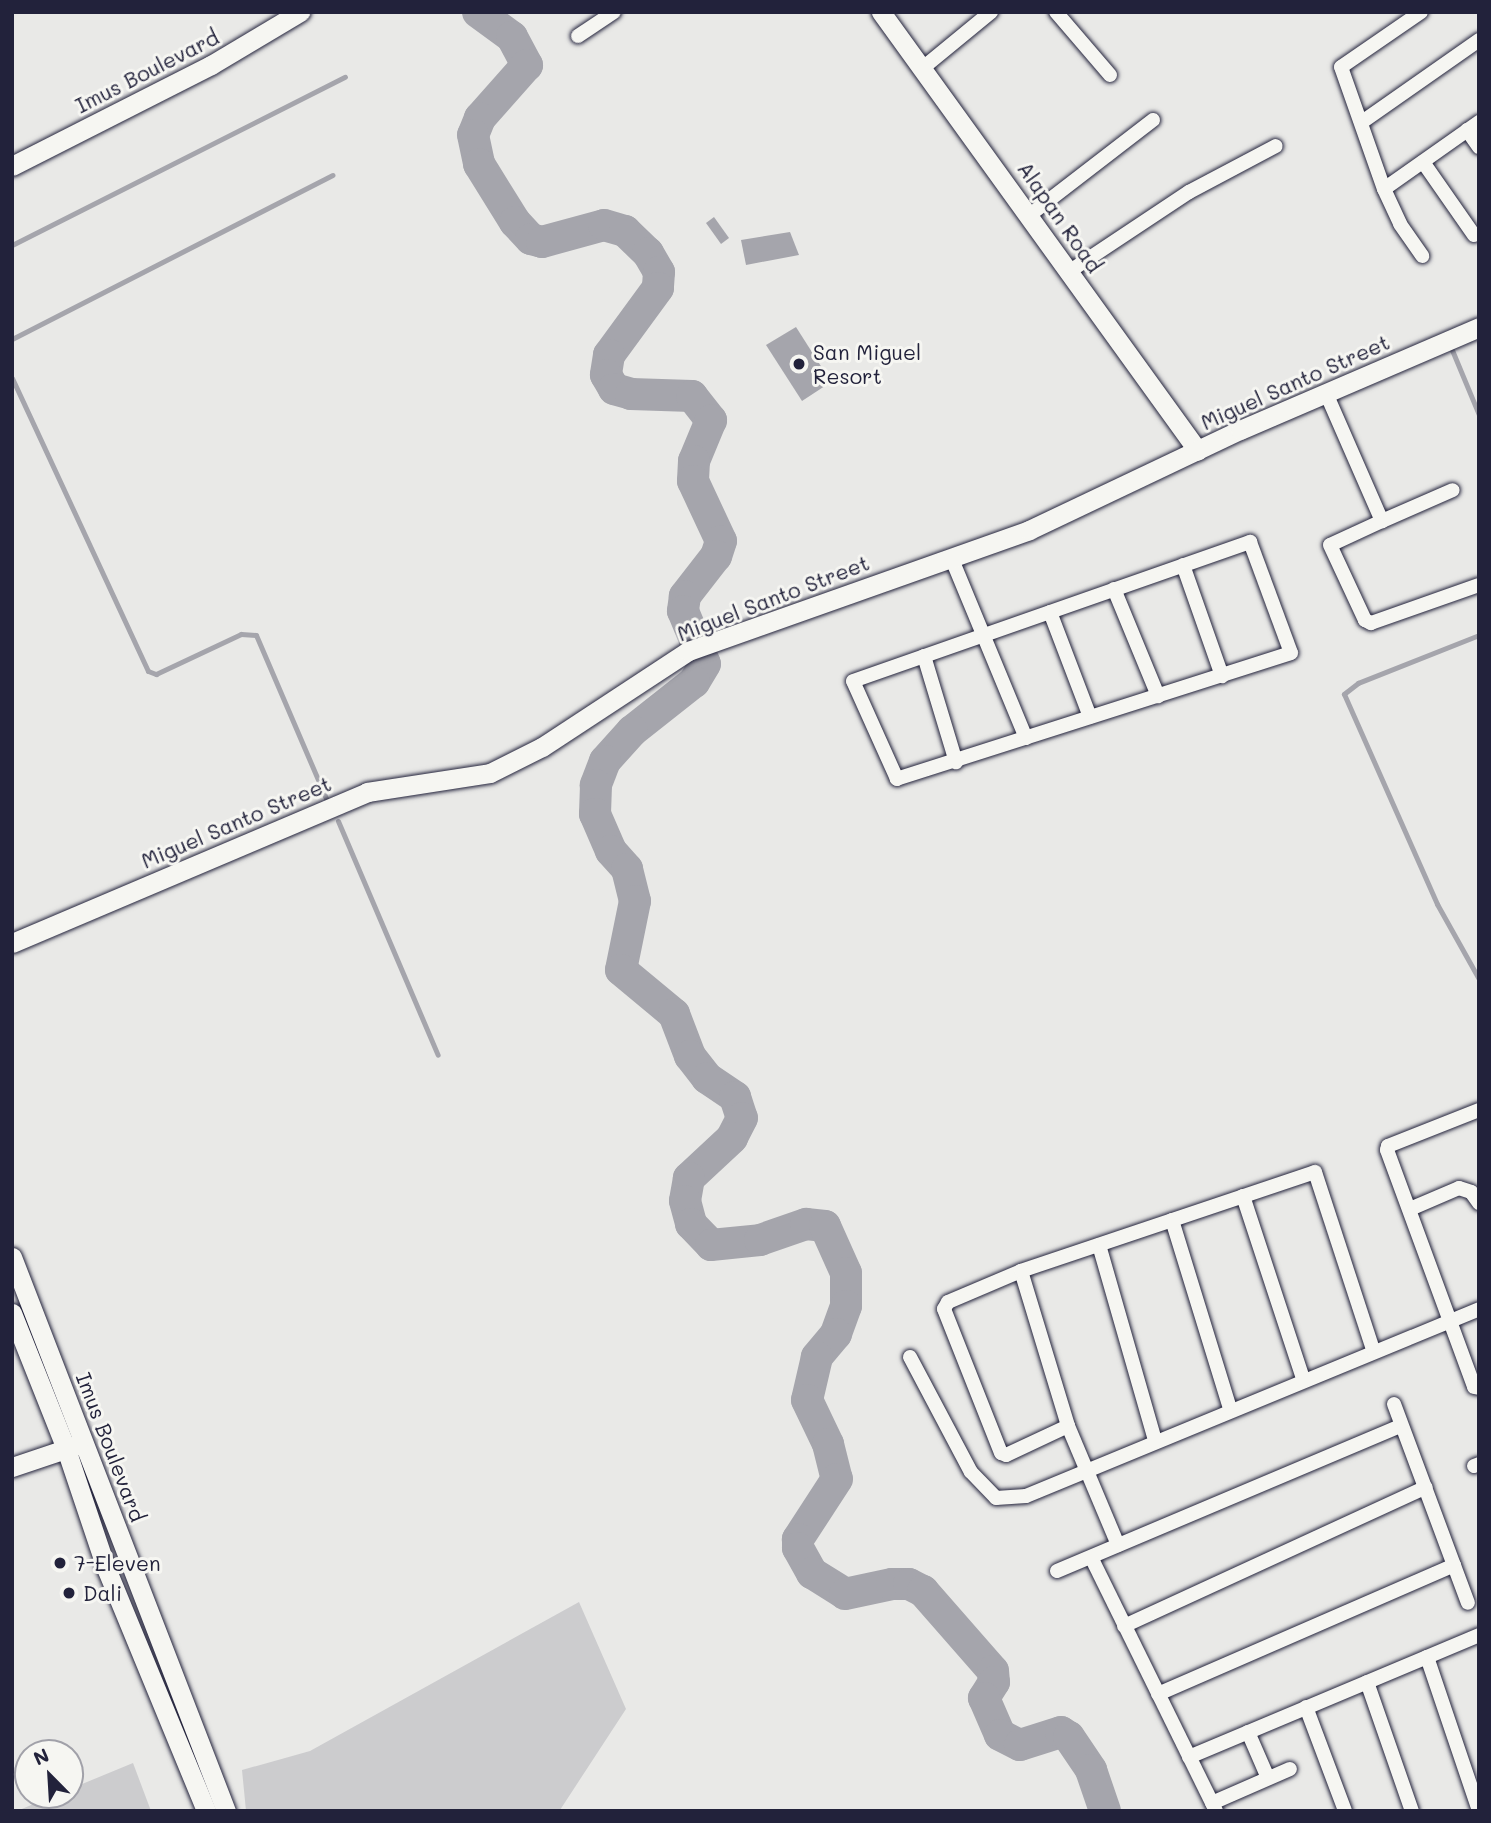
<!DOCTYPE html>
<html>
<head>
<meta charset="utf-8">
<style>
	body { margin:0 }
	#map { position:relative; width:1491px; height:1823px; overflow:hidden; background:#e9e9e7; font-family:Mali,sans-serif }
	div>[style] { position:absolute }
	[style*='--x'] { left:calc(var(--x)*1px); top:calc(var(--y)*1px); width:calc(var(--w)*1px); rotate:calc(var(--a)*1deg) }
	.green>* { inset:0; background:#ccccce }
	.water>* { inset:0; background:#a5a5ac }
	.stream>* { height:5px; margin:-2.5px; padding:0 2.5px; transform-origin:2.5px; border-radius:2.5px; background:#a5a5ac }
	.river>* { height:32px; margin:-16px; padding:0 16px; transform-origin:16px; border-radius:16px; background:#a5a5ac }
	.roads { filter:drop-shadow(0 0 2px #22223b) drop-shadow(0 0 2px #22223b) }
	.street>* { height:14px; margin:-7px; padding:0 7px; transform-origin:7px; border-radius:7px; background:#f6f6f2 }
	.secondary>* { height:19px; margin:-9.5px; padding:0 9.5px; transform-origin:9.5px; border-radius:9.5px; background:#f6f6f2 }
	.dots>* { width:19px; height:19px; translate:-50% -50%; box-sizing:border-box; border:4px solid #f6f6f2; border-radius:50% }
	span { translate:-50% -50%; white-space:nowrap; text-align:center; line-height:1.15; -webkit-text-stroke:6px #f6f6f2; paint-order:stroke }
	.street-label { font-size:21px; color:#22223b }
	.poi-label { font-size:21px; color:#22223b }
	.left { translate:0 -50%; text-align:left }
	.frame { position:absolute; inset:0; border:14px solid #22223b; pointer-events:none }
	.north { position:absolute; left:14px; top:1739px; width:70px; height:70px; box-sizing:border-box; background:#f6f6f2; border:2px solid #a1a1a9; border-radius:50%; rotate:336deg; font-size:19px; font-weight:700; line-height:28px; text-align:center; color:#22223b }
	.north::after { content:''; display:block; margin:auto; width:24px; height:32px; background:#22223b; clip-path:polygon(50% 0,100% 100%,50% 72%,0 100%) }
</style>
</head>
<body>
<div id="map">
	<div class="green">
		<i style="clip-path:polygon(579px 1602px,626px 1709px,560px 1810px,246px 1811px,242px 1770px,310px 1751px)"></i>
		<i style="clip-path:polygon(133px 1763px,151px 1811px,17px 1811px,55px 1795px,70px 1795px,70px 1789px)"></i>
	</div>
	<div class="water">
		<i style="clip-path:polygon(714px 217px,729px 238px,721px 244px,706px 223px)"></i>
		<i style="clip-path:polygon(790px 232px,799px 255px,746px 265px,741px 240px)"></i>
		<i style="clip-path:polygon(796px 327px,831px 382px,802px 401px,766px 345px)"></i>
	</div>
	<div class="stream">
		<i style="--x:12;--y:245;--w:373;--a:-26.8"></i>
		<i style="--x:12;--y:339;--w:360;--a:-27.1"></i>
		<i style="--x:1452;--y:350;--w:70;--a:67.4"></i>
		<i style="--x:12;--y:378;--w:323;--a:65.1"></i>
		<i style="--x:148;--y:671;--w:9;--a:21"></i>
		<i style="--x:156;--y:674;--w:94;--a:-25.2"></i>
		<i style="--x:241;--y:634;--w:15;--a:4"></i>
		<i style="--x:256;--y:635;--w:183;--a:66.8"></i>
		<i style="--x:1479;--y:635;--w:130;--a:158.4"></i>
		<i style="--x:1358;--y:683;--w:18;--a:142"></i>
		<i style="--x:1344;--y:694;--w:230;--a:66.1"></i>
		<i style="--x:1437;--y:904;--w:86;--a:60.8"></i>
		<i style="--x:338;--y:821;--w:254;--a:66.9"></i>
	</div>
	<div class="river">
		<i style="--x:478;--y:12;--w:42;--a:36.3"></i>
		<i style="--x:512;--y:37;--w:32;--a:62"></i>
		<i style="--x:527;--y:65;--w:71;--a:131.6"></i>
		<i style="--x:480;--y:118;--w:18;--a:112"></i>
		<i style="--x:473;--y:135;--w:30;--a:78"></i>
		<i style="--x:479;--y:164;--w:68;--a:58.2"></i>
		<i style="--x:515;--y:222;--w:23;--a:47"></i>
		<i style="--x:531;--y:239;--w:11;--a:15"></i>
		<i style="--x:542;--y:242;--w:64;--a:-15.3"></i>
		<i style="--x:604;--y:225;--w:22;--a:16"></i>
		<i style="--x:625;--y:231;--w:32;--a:44"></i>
		<i style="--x:648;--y:253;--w:22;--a:60"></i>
		<i style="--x:659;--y:272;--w:16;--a:94"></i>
		<i style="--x:658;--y:288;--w:83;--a:126.2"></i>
		<i style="--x:609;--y:355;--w:20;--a:99"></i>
		<i style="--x:606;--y:375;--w:16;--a:60"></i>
		<i style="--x:614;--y:389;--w:18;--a:16"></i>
		<i style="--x:631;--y:394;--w:61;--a:1.9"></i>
		<i style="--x:692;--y:396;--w:31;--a:52"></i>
		<i style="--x:711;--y:420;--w:44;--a:112.5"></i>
		<i style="--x:694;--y:461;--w:20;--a:93"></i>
		<i style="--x:693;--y:481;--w:66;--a:65"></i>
		<i style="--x:721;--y:541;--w:16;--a:108"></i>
		<i style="--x:716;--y:556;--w:51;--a:127.8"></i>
		<i style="--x:685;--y:596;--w:15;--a:98"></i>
		<i style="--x:683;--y:611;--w:57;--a:67.5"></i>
		<i style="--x:705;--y:664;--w:21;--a:121"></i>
		<i style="--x:694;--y:682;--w:79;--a:141.7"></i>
		<i style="--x:632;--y:731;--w:40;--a:132"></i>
		<i style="--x:605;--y:761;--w:26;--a:111"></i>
		<i style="--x:596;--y:785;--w:29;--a:92"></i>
		<i style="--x:595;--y:814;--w:40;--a:66.6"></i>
		<i style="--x:611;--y:851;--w:24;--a:48"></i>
		<i style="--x:627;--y:869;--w:33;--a:76"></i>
		<i style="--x:635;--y:901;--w:70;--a:101.5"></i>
		<i style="--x:621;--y:970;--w:69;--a:39.7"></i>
		<i style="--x:674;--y:1014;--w:45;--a:69.1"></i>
		<i style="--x:690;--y:1056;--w:28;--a:52"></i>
		<i style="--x:707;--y:1078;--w:34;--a:34"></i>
		<i style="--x:735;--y:1097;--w:22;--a:72"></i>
		<i style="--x:742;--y:1118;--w:22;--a:117"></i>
		<i style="--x:732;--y:1138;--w:59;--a:137.1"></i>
		<i style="--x:689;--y:1178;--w:23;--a:100"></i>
		<i style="--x:685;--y:1201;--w:24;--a:75"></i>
		<i style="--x:691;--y:1224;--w:29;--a:46"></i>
		<i style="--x:711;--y:1245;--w:49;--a:-5.8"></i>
		<i style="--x:760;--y:1240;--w:49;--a:-19.2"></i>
		<i style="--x:806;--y:1224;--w:19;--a:6"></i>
		<i style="--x:825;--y:1226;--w:51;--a:65.9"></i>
		<i style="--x:846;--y:1273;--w:33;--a:90"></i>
		<i style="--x:846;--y:1306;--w:30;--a:110"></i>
		<i style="--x:836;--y:1334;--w:30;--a:130"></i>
		<i style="--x:817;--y:1357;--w:44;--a:103.1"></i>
		<i style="--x:807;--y:1400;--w:49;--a:64.5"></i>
		<i style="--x:828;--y:1444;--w:36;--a:76"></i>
		<i style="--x:837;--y:1479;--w:72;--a:123"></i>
		<i style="--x:798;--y:1539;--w:9;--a:90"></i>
		<i style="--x:798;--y:1548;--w:29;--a:61"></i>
		<i style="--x:812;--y:1573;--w:39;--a:32"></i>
		<i style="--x:845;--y:1594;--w:48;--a:-12"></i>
		<i style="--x:892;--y:1584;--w:17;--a:0"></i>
		<i style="--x:909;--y:1584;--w:16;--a:27"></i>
		<i style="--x:923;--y:1591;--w:106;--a:48.8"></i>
		<i style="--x:993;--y:1671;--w:11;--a:85"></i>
		<i style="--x:994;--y:1682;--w:19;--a:122"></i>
		<i style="--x:984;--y:1698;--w:40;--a:66.6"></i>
		<i style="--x:1000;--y:1735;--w:22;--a:27"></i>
		<i style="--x:1020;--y:1745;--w:43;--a:-17.6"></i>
		<i style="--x:1061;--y:1732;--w:9;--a:32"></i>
		<i style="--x:1069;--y:1737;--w:40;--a:56"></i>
		<i style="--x:1091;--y:1770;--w:43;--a:71.1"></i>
	</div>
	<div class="roads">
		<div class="street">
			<i style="--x:1056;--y:12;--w:83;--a:49.4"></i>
			<i style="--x:1421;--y:12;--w:97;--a:145.5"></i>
			<i style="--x:1341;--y:67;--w:129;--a:70.6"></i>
			<i style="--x:1384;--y:189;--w:38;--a:65"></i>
			<i style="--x:1400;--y:224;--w:39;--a:55"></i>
			<i style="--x:578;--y:36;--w:43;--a:-33.7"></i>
			<i style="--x:924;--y:67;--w:87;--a:-39.4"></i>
			<i style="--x:1362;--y:122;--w:143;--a:-35"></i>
			<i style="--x:1467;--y:130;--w:21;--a:55"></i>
			<i style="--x:1423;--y:162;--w:89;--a:55.1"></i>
			<i style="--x:1384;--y:189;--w:116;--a:-35.2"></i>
			<i style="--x:1031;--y:214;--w:154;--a:-37.6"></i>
			<i style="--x:1070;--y:271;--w:143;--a:-33.6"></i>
			<i style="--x:1189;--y:192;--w:98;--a:-27.9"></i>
			<i style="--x:1326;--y:393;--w:140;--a:66.4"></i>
			<i style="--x:1382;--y:521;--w:77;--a:-23.6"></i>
			<i style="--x:1382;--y:521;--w:57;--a:155.2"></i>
			<i style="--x:1330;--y:545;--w:83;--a:65"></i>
			<i style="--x:1365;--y:620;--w:7;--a:27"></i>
			<i style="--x:1371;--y:623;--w:114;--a:-19.4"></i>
			<i style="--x:1250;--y:542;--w:118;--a:69.7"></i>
			<i style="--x:1291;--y:653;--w:414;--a:162.3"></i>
			<i style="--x:897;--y:779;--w:107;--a:-114.2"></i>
			<i style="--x:853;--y:681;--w:421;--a:-19.3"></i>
			<i style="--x:951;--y:557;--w:196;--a:67.5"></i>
			<i style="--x:1183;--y:565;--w:118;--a:70.6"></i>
			<i style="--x:1114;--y:589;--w:116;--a:67.6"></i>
			<i style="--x:1050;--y:612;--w:112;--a:69.1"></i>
			<i style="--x:924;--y:656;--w:111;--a:73.2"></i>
			<i style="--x:1479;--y:1110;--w:98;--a:158.4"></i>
			<i style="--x:1388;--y:1146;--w:4;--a:104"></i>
			<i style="--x:1387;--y:1150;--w:252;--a:69.8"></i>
			<i style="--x:1474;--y:1387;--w:5;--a:11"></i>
			<i style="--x:1243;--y:1196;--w:193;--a:71.8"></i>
			<i style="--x:1410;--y:1209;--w:53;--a:-23.2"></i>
			<i style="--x:1459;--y:1188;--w:13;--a:18"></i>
			<i style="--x:1471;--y:1192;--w:14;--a:54"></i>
			<i style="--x:1172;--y:1220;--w:197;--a:72.9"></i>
			<i style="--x:1099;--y:1245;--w:203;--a:74"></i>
			<i style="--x:1021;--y:1271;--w:162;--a:73.1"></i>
			<i style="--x:1068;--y:1426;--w:129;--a:67.2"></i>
			<i style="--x:910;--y:1357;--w:130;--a:62.1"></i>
			<i style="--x:971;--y:1472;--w:36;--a:46"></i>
			<i style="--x:996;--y:1498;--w:30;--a:-4"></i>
			<i style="--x:1026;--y:1496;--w:490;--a:-22.4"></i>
			<i style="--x:1394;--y:1404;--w:212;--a:69.6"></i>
			<i style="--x:1068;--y:1426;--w:68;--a:154.9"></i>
			<i style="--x:1006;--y:1455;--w:5;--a:-158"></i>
			<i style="--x:1001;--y:1453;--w:155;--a:-111.6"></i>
			<i style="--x:944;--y:1309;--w:8;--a:-60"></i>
			<i style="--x:948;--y:1302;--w:79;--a:-23"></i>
			<i style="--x:1021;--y:1271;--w:310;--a:-18.6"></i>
			<i style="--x:1315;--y:1172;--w:189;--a:71.9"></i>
			<i style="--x:1474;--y:1466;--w:5;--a:-22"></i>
			<i style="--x:1092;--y:1559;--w:281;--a:63.8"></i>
			<i style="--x:1057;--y:1571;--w:373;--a:-22.9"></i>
			<i style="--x:1124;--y:1626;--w:332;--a:-24.7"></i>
			<i style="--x:1427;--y:1657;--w:163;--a:71.3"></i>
			<i style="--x:1367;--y:1682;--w:137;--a:70.8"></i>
			<i style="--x:1158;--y:1694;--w:323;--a:-23.5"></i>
			<i style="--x:1306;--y:1707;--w:111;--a:69.4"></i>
			<i style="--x:1248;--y:1732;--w:50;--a:66.5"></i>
			<i style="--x:1189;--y:1757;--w:315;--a:-22.8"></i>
			<i style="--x:1212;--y:1803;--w:85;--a:-23.6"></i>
		</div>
		<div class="secondary">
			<i style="--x:881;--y:12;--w:541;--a:54.17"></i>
			<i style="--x:12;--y:166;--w:223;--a:-26.9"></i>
			<i style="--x:211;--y:65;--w:104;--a:-30.8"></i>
			<i style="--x:12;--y:943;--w:386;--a:-23"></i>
			<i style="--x:367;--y:792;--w:124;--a:-8.8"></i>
			<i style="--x:490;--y:773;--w:58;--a:-26.6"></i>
			<i style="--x:542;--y:747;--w:175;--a:-33.3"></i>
			<i style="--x:688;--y:651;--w:362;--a:-19.5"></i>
			<i style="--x:1029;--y:530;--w:233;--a:-25.4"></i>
			<i style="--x:1240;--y:430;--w:260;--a:-23.3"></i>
			<i style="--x:12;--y:1257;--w:594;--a:68.88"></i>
			<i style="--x:12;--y:1313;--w:146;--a:68.3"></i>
			<i style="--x:66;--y:1449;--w:126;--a:71.4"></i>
			<i style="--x:106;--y:1568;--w:263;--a:67.6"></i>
			<i style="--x:12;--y:1467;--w:69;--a:-18.7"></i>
		</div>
	</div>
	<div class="dots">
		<i style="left:799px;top:364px;background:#22223b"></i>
		<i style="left:60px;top:1563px;background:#22223b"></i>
		<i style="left:69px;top:1593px;background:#22223b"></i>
	</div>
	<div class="street-label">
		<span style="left:147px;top:71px;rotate:-27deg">Imus Boulevard</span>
		<span style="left:1060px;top:217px;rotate:55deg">Alapan Road</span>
		<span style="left:1295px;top:382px;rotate:-24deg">Miguel Santo Street</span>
		<span style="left:773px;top:598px;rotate:-21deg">Miguel Santo Street</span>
		<span style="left:236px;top:822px;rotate:-23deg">Miguel Santo Street</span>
		<span style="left:111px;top:1447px;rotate:69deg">Imus Boulevard</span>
	</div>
	<div class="poi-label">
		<span class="left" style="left:813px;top:364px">San Miguel<br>Resort</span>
		<span class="left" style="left:74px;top:1563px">7-Eleven</span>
		<span class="left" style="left:83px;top:1593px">Dali</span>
	</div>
	<div class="frame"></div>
	<div class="north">N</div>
</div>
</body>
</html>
